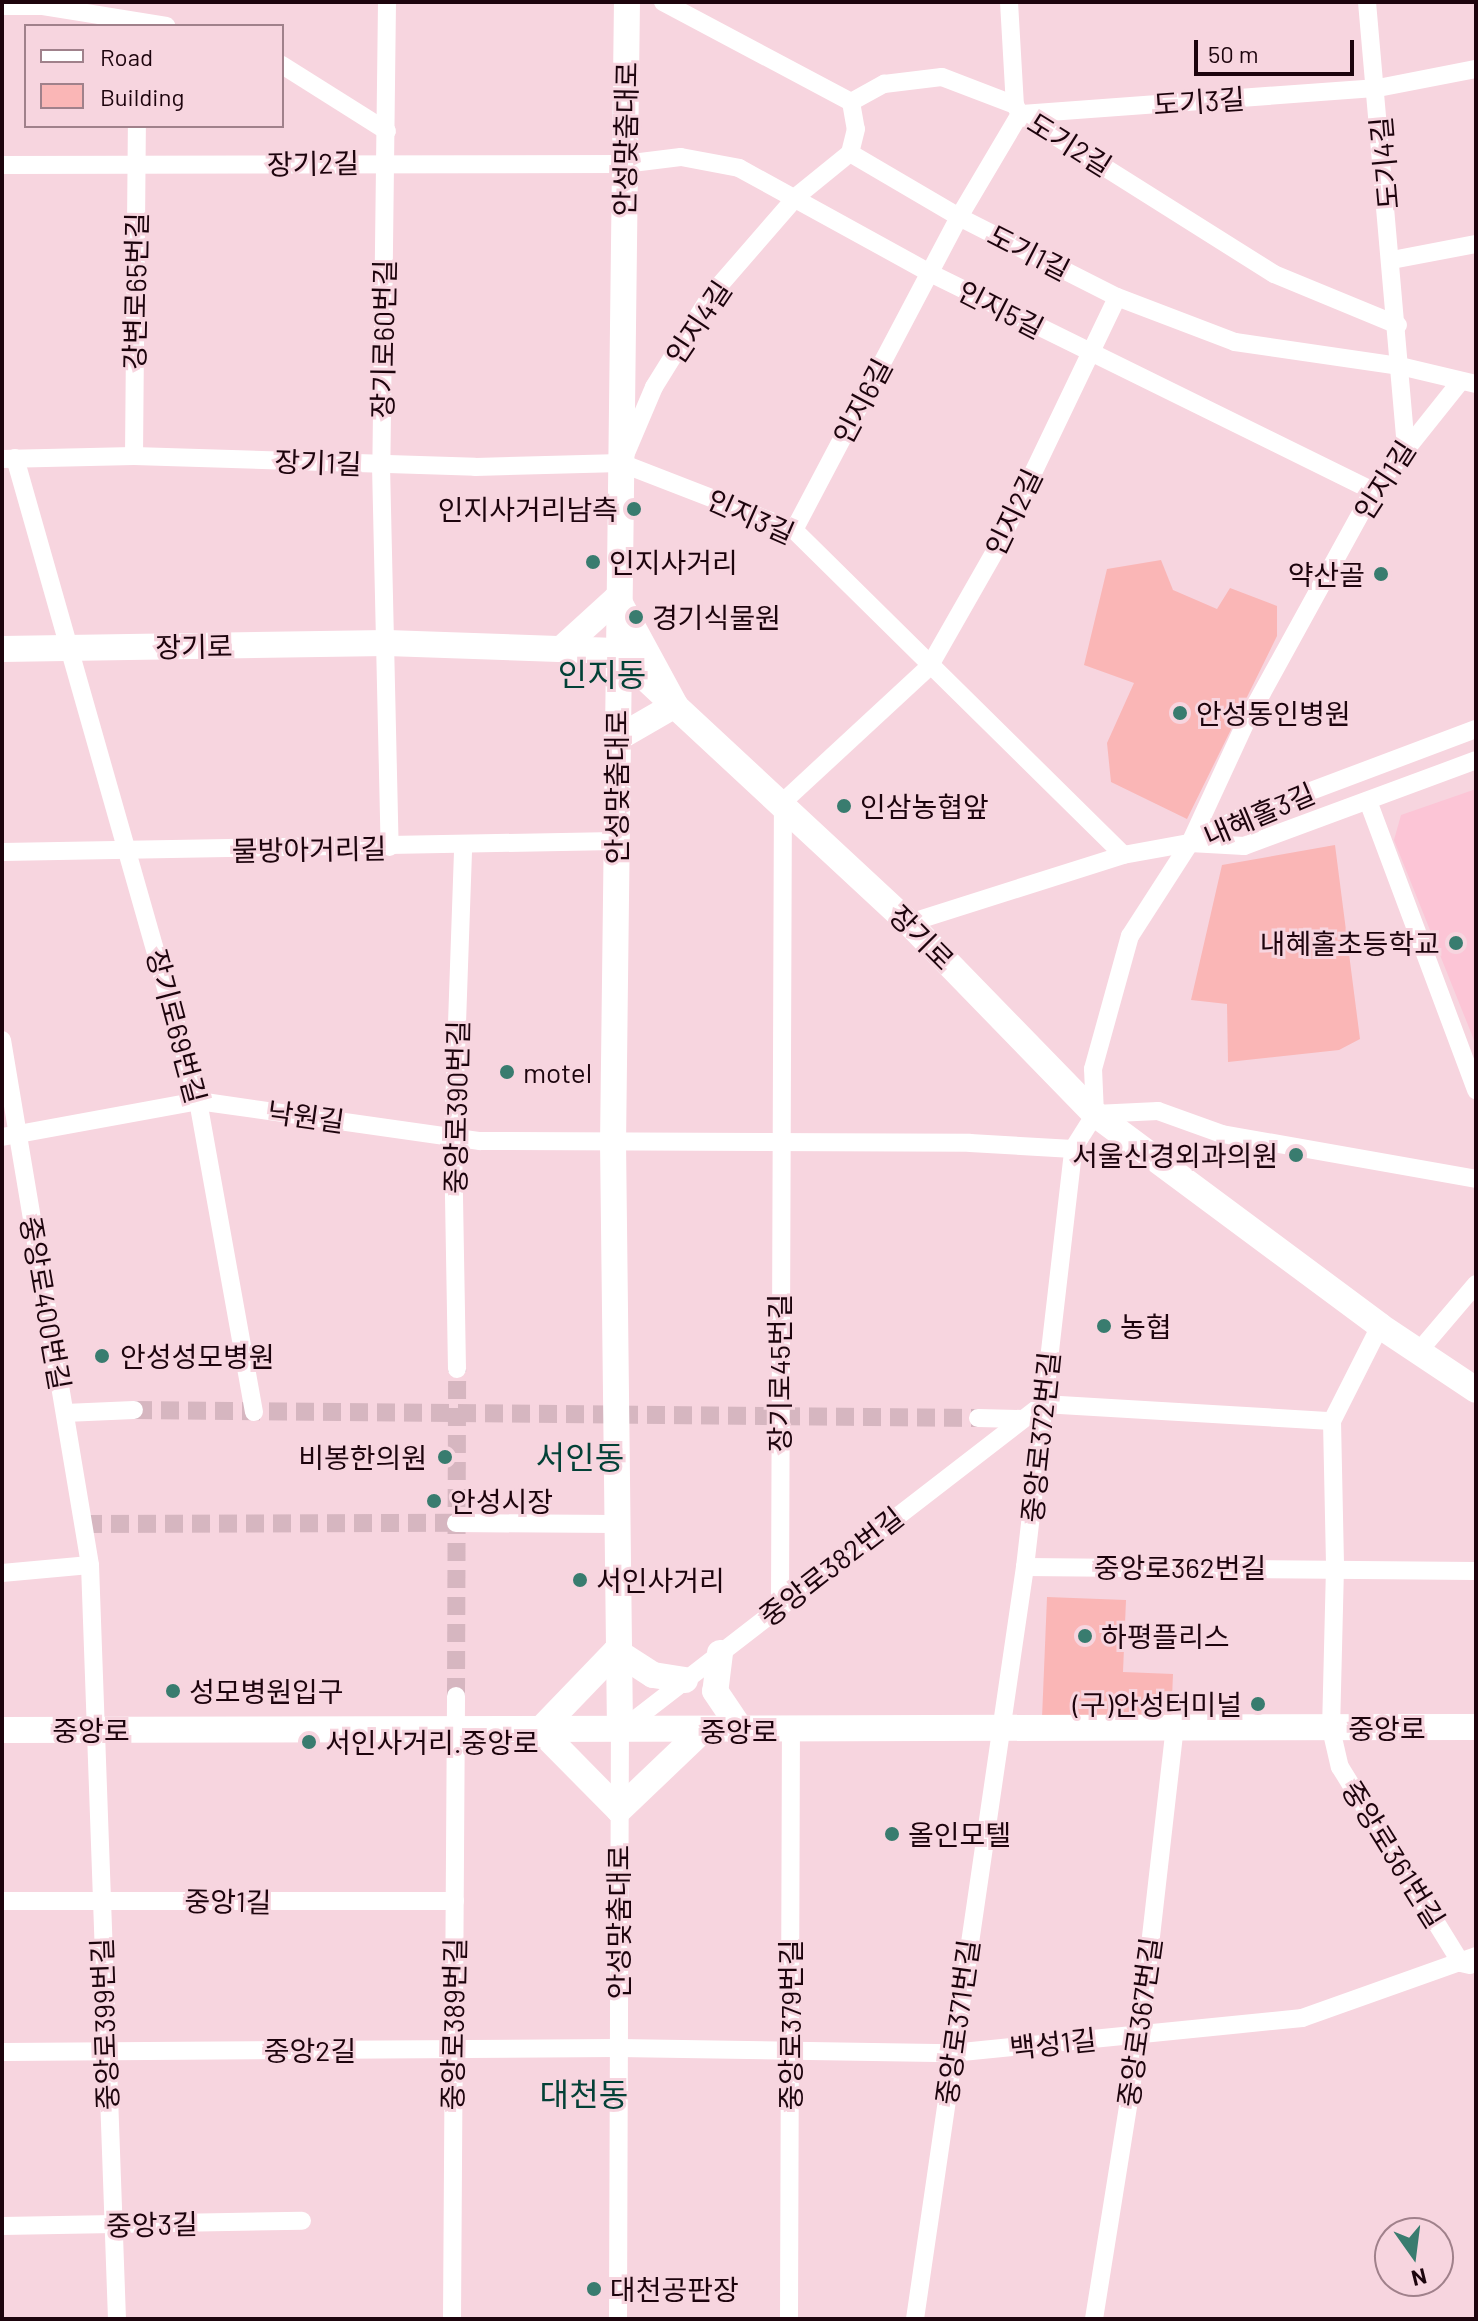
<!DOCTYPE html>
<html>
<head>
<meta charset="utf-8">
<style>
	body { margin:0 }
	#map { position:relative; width:1478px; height:2321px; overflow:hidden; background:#f7d5df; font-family:Barlow,"Noto Sans KR",sans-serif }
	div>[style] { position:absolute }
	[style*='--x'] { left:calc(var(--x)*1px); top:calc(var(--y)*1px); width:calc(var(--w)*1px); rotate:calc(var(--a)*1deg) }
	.built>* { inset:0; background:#fcc5d6 }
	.building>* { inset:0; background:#fab6b6 }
	.street-tunnel>* { height:18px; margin-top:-9px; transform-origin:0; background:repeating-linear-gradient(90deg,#d6b6c0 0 18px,transparent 0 27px) }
	.street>* { height:18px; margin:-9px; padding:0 9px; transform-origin:9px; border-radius:9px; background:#fff }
	.secondary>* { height:26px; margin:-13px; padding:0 13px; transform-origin:13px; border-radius:13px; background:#fff }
	.dots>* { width:22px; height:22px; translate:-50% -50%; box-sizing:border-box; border:4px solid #f7d5df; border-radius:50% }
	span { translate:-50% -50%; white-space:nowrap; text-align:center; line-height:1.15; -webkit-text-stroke:6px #f7d5df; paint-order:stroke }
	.street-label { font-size:28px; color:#1d040d }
	.poi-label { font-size:28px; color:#1d040d }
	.right { translate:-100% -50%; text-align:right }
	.left { translate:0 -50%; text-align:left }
	.quarter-label { font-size:32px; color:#034137 }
	.frame { position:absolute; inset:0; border:4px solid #1d040d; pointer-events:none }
	.legend { position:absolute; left:24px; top:24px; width:260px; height:104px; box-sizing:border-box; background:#f7d5df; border:2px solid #a0818b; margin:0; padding:10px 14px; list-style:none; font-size:24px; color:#1d040d }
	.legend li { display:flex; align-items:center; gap:16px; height:40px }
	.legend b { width:40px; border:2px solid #a0818b }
	.north { position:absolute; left:1374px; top:2217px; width:80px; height:80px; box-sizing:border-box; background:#f7d5df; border:2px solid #a0818b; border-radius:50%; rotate:166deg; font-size:22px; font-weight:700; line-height:32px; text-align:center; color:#1d040d }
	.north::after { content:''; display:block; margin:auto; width:28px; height:36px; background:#397c6f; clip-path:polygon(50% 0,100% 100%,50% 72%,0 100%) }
	.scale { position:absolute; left:1194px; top:40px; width:160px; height:36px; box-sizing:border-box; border:4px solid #1d040d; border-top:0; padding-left:10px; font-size:24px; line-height:28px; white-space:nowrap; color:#1d040d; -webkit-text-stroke:6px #f7d5df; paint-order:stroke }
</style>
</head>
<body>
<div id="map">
	<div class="built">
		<i style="clip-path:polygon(1476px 789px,1476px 1045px,1394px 840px,1401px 815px)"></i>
	</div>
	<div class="building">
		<i style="clip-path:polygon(1161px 560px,1173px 590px,1217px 609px,1230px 588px,1277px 606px,1277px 636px,1187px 819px,1111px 782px,1107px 743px,1134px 683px,1084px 665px,1107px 569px)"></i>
		<i style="clip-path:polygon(1335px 845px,1360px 1039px,1339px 1050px,1228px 1062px,1227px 1004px,1191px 1000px,1222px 865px)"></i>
		<i style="clip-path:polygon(1047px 1597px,1126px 1600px,1123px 1672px,1173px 1674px,1171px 1722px,1042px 1718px)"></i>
	</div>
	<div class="street-tunnel">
		<i style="--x:134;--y:1410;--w:844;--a:0.54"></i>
		<i style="--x:84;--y:1524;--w:372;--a:-0.2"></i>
		<i style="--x:456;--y:1696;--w:327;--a:-89.8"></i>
	</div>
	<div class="street">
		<i style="--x:387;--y:2;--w:463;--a:90.7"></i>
		<i style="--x:381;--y:465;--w:382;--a:88.7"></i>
		<i style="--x:663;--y:2;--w:213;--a:28"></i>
		<i style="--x:851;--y:102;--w:27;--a:80"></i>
		<i style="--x:856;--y:129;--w:25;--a:104"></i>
		<i style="--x:1009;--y:2;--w:103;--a:86.7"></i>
		<i style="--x:1367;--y:2;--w:444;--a:85"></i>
		<i style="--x:2;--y:6;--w:41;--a:0"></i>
		<i style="--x:43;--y:6;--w:125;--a:9.2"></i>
		<i style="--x:282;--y:65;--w:124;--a:32.2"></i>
		<i style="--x:851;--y:102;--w:38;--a:-29"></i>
		<i style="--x:884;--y:84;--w:58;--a:-6.9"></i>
		<i style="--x:942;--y:77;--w:78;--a:21"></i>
		<i style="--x:1015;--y:105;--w:10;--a:61"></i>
		<i style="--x:1020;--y:114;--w:300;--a:32.2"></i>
		<i style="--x:1274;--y:274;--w:134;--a:22.4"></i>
		<i style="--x:1022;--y:114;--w:357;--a:-4.2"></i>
		<i style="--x:1378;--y:88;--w:100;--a:-11"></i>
		<i style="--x:850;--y:153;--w:126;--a:30.4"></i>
		<i style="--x:959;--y:217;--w:177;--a:26.9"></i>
		<i style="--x:1117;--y:297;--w:126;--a:20.9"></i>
		<i style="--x:1235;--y:342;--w:167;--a:8.3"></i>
		<i style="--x:1400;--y:366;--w:78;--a:13.3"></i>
		<i style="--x:2;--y:165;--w:622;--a:-0.09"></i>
		<i style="--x:624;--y:164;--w:57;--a:-7"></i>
		<i style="--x:681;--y:157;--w:59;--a:10.7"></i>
		<i style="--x:739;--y:168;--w:218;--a:28.8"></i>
		<i style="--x:930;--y:273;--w:494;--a:26.2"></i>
		<i style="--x:1392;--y:260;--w:86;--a:-10.8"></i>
		<i style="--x:626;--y:453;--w:72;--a:-67"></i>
		<i style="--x:654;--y:387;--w:108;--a:-58.2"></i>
		<i style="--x:711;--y:295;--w:131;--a:-49"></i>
		<i style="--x:797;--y:196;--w:68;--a:-39.1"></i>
		<i style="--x:134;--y:456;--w:330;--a:-89.5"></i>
		<i style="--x:15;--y:458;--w:669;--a:74.11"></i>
		<i style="--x:198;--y:1101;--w:316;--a:79.8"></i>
		<i style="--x:2;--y:459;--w:132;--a:-1.3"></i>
		<i style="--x:134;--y:456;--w:341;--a:1.8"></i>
		<i style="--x:475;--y:467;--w:146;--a:-1.6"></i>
		<i style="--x:621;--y:463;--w:186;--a:21.2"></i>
		<i style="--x:794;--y:530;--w:462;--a:44.6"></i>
		<i style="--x:794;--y:530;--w:354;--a:-62.2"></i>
		<i style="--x:959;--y:217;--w:120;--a:-59.4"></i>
		<i style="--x:1368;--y:801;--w:309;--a:69.5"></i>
		<i style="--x:1192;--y:842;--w:53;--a:-27.1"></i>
		<i style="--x:1239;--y:818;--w:253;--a:-20.6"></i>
		<i style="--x:2;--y:852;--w:614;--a:-1.03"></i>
		<i style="--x:909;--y:923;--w:225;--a:-17.6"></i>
		<i style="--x:1123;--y:855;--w:68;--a:-10.2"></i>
		<i style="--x:1190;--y:843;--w:54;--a:3.2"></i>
		<i style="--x:1244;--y:846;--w:247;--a:-20.3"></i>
		<i style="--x:2;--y:1040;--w:532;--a:80.48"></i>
		<i style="--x:90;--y:1565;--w:754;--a:87.95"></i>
		<i style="--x:1095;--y:1114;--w:45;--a:-92.5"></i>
		<i style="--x:1093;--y:1069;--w:138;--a:-74.5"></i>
		<i style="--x:1130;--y:936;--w:111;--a:-57.2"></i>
		<i style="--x:1190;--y:843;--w:133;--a:-65.2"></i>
		<i style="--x:1246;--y:722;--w:264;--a:-61.2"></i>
		<i style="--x:1373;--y:491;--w:139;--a:-51.4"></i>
		<i style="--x:1095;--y:1114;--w:63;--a:-2.7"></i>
		<i style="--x:1158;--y:1111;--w:68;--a:19.8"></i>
		<i style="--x:1222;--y:1134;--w:258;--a:10"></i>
		<i style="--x:2;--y:1137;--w:199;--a:-10.4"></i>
		<i style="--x:198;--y:1101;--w:285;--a:8.1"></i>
		<i style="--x:480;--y:1141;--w:490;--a:0.2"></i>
		<i style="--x:970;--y:1143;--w:103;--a:3.3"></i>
		<i style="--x:1073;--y:1149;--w:41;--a:-57.8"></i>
		<i style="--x:1380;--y:1326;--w:106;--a:116.8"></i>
		<i style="--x:1332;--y:1421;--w:146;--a:88.8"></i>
		<i style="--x:1335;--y:1567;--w:162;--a:91.4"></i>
		<i style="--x:1331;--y:1729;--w:39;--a:77"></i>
		<i style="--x:1340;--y:1767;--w:230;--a:58.3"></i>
		<i style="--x:1461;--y:1963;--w:9;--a:13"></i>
		<i style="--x:1419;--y:1351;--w:88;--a:-49.6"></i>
		<i style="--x:457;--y:1369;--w:231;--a:-91"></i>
		<i style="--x:453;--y:1138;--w:293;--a:-88"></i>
		<i style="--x:65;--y:1413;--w:69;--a:-2.5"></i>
		<i style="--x:978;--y:1418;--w:45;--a:1.3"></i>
		<i style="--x:456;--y:1523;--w:159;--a:0.4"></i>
		<i style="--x:1025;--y:1567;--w:451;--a:0.5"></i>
		<i style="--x:2;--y:1573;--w:88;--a:-5.2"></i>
		<i style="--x:780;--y:1603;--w:801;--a:-89.79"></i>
		<i style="--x:783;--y:802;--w:199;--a:-42.8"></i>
		<i style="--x:929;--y:667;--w:137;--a:-60.3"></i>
		<i style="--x:997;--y:548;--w:278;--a:-64.4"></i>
		<i style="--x:2;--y:1901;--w:453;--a:0"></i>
		<i style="--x:2;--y:2052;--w:616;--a:-0.37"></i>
		<i style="--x:618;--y:2048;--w:334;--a:0.9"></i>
		<i style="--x:952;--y:2053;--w:352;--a:-5.7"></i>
		<i style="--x:1302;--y:2018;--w:185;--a:-19.6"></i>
		<i style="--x:2;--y:2226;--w:300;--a:-1"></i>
		<i style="--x:452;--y:2319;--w:623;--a:-89.63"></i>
		<i style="--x:618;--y:2319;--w:588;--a:-89.81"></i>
		<i style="--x:620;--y:1731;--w:535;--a:-37.71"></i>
		<i style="--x:1043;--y:1404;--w:289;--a:3.4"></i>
		<i style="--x:789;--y:2319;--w:588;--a:-89.81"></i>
		<i style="--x:915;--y:2319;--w:760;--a:-81.68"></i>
		<i style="--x:1025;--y:1567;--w:421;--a:-83.4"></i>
		<i style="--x:1094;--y:2319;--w:290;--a:-80.9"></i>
		<i style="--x:1140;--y:2033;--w:311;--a:-83.5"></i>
	</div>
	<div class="secondary">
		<i style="--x:2;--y:649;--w:385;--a:-0.9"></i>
		<i style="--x:387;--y:643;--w:229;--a:2"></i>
		<i style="--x:616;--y:651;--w:400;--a:42.9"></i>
		<i style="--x:909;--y:923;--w:267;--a:45.8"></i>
		<i style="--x:1095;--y:1114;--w:355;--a:36.6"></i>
		<i style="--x:1380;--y:1326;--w:115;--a:33.7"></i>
		<i style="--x:561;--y:649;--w:76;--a:-42.3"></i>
		<i style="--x:617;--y:598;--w:122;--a:61.5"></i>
		<i style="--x:675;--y:705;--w:68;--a:150"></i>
		<i style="--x:720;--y:1653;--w:38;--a:97"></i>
		<i style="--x:715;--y:1691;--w:48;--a:56"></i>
		<i style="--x:685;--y:1680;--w:32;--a:-171"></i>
		<i style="--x:653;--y:1675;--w:44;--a:-147"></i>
		<i style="--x:616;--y:1651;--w:110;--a:133.9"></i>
		<i style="--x:540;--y:1730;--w:112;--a:45.4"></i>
		<i style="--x:619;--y:1810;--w:115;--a:-43.6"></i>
		<i style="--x:2;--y:1730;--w:1474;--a:-0.12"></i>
		<i style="--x:620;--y:1731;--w:586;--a:-90.68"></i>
		<i style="--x:613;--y:1145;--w:1143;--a:-89.3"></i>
	</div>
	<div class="dots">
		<i style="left:634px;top:509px;background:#397c6f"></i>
		<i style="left:593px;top:562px;background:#397c6f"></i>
		<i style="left:1381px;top:574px;background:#397c6f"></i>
		<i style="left:636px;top:617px;background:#397c6f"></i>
		<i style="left:1180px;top:713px;background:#397c6f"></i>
		<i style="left:844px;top:806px;background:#397c6f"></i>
		<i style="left:1456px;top:943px;background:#397c6f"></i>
		<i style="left:507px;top:1072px;background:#397c6f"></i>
		<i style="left:1296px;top:1155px;background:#397c6f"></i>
		<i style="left:1104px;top:1326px;background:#397c6f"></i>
		<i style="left:102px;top:1356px;background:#397c6f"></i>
		<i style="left:445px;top:1457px;background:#397c6f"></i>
		<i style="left:434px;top:1501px;background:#397c6f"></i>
		<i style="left:580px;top:1580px;background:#397c6f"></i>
		<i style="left:1085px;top:1636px;background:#397c6f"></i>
		<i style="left:173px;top:1691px;background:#397c6f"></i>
		<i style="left:1258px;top:1704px;background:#397c6f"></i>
		<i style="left:309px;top:1742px;background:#397c6f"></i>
		<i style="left:892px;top:1834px;background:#397c6f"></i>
		<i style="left:594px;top:2289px;background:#397c6f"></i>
	</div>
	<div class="street-label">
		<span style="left:1199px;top:101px;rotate:-4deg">도기3길</span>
		<span style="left:625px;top:139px;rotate:-89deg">안성맞춤대로</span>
		<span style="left:1070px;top:144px;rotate:32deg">도기2길</span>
		<span style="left:313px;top:163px;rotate:-1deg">장기2길</span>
		<span style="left:1384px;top:163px;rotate:-95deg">도기4길</span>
		<span style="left:1029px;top:252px;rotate:27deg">도기1길</span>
		<span style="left:135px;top:291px;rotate:-89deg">강변로65번길</span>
		<span style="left:1001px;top:309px;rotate:27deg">인지5길</span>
		<span style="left:698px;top:322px;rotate:-56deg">인지4길</span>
		<span style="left:383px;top:339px;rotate:-89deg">장기로60번길</span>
		<span style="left:862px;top:401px;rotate:-62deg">인지6길</span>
		<span style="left:318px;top:462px;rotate:2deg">장기1길</span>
		<span style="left:1384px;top:480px;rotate:-57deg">인지1길</span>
		<span style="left:1013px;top:512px;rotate:-64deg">인지2길</span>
		<span style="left:751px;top:516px;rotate:24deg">인지3길</span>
		<span style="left:194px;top:646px;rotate:-1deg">장기로</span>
		<span style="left:616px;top:787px;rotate:-90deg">안성맞춤대로</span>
		<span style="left:1259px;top:814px;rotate:-23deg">내혜홀3길</span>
		<span style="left:309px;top:849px;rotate:-1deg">물방아거리길</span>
		<span style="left:922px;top:937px;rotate:45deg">장기로</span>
		<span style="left:177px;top:1026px;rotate:75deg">장기로69번길</span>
		<span style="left:456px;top:1107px;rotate:-89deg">중앙로390번길</span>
		<span style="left:306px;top:1116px;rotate:8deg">낙원길</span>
		<span style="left:46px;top:1303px;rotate:80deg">중앙로400번길</span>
		<span style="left:779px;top:1373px;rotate:-90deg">장기로45번길</span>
		<span style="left:1040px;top:1437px;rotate:-84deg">중앙로372번길</span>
		<span style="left:831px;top:1566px;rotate:-38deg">중앙로382번길</span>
		<span style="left:1180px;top:1567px">중앙로362번길</span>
		<span style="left:1387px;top:1728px">중앙로</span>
		<span style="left:91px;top:1730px">중앙로</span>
		<span style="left:739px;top:1731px">중앙로</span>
		<span style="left:1394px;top:1854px;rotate:58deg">중앙로361번길</span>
		<span style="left:228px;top:1901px;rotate:1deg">중앙1길</span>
		<span style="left:618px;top:1922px;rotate:-90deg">안성맞춤대로</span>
		<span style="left:957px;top:2022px;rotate:-82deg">중앙로371번길</span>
		<span style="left:1139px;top:2022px;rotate:-82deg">중앙로367번길</span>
		<span style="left:104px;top:2024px;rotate:-92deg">중앙로399번길</span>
		<span style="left:453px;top:2024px;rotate:-89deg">중앙로389번길</span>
		<span style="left:790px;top:2025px;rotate:-90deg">중앙로379번길</span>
		<span style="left:1053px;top:2043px;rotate:-6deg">백성1길</span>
		<span style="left:310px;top:2050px">중앙2길</span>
		<span style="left:152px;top:2224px;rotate:-1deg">중앙3길</span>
	</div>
	<div class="poi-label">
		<span class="right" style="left:618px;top:509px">인지사거리남측</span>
		<span class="left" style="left:609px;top:562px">인지사거리</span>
		<span class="right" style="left:1365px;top:574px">약산골</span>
		<span class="left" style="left:652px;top:617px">경기식물원</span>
		<span class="left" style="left:1196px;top:713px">안성동인병원</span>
		<span class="left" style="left:860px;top:806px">인삼농협앞</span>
		<span class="right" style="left:1440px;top:943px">내혜홀초등학교</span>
		<span class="left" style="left:523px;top:1072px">motel</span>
		<span class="right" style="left:1278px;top:1155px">서울신경외과의원</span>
		<span class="left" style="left:1120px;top:1326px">농협</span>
		<span class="left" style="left:120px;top:1356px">안성성모병원</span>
		<span class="right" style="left:427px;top:1457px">비봉한의원</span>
		<span class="left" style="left:450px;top:1501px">안성시장</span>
		<span class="left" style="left:596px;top:1580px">서인사거리</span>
		<span class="left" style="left:1101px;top:1636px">하평플리스</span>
		<span class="left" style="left:189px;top:1691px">성모병원입구</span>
		<span class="right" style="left:1242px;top:1704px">(구)안성터미널</span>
		<span class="left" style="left:325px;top:1742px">서인사거리.중앙로</span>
		<span class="left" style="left:908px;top:1834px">올인모텔</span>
		<span class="left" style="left:610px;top:2289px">대천공판장</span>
	</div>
	<div class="quarter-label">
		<span style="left:602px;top:673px">인지동</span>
		<span style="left:580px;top:1456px">서인동</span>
		<span style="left:584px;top:2093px">대천동</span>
	</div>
	<div class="frame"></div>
	<ul class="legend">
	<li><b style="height:10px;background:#fff"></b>Road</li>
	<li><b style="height:22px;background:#fab6b6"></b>Building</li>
	</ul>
	<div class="north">N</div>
	<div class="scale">50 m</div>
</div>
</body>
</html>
